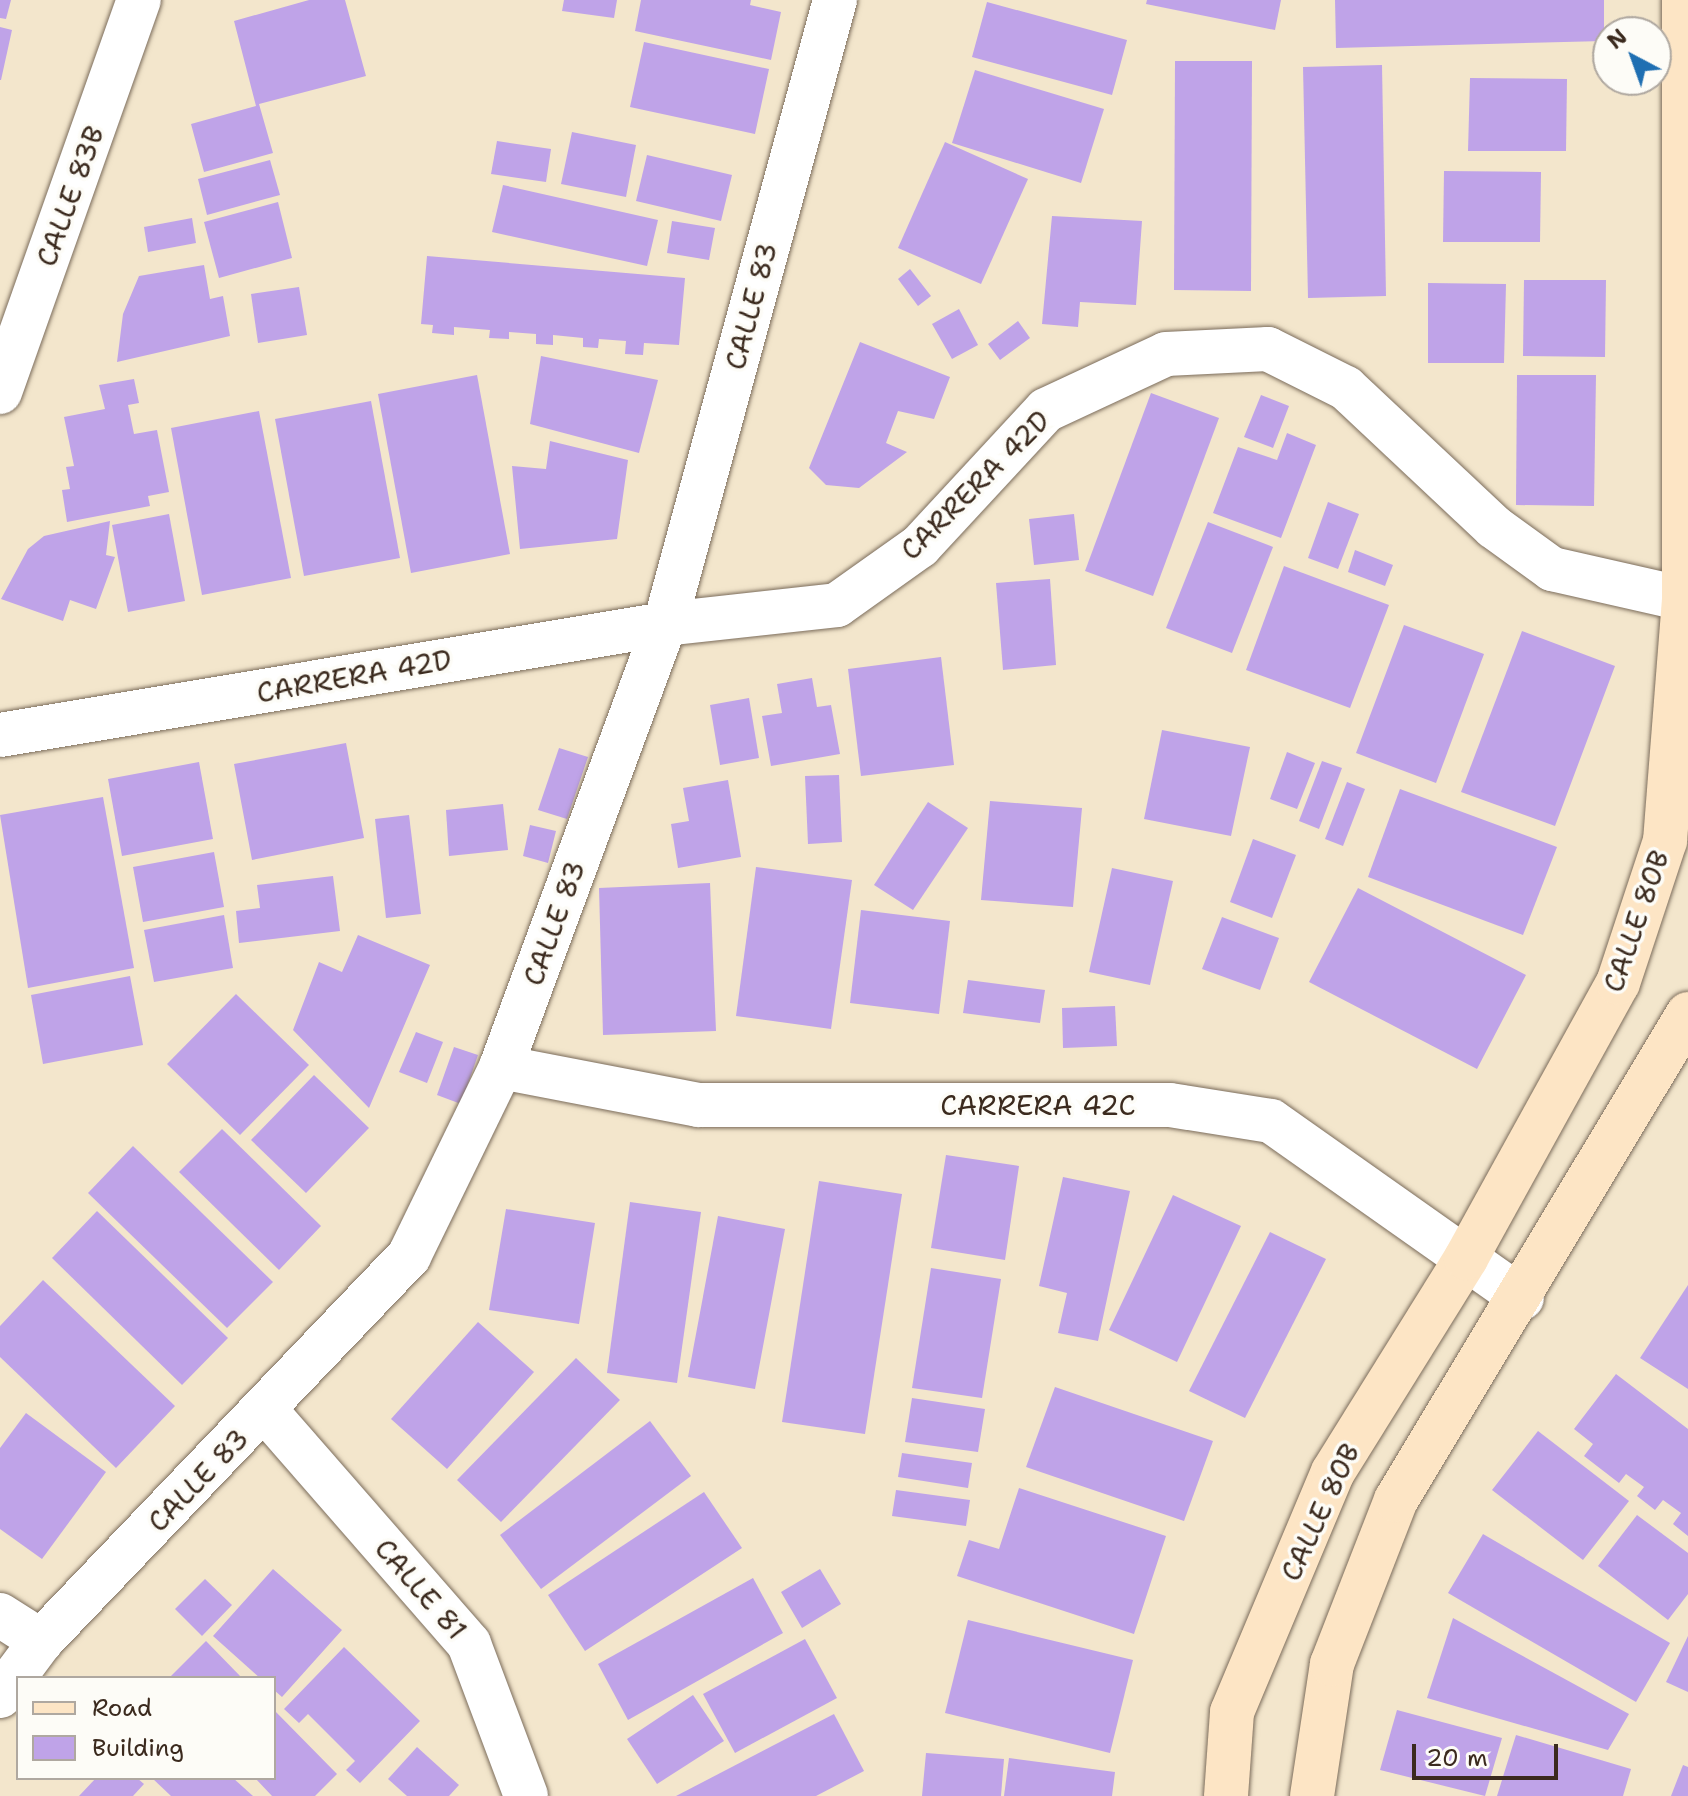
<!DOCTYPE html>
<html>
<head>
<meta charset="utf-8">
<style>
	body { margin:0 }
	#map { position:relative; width:1688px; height:1796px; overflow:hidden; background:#f3e6cc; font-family:"Shantell Sans",sans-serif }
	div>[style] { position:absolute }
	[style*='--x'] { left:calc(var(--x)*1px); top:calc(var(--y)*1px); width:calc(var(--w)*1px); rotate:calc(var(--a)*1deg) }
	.building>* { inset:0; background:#bfa3e8 }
	.roads { filter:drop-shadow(0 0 2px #7b6c5b) drop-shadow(0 0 2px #7b6c5b) }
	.street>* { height:44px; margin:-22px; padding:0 22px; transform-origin:22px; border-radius:22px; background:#fff }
	.secondary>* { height:44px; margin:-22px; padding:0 22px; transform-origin:22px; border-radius:22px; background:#fde5c5 }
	span { translate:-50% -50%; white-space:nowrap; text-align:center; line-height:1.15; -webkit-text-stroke:7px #fdfcf7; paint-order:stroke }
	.street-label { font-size:28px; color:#3b2a1e }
	.legend { position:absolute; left:16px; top:1676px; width:260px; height:104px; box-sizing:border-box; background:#fdfcf7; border:2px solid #afa8a0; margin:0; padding:10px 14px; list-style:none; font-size:24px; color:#3b2a1e }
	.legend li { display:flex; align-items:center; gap:16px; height:40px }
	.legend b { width:40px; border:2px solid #afa8a0 }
	.north { position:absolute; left:1592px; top:16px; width:80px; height:80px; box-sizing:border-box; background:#fdfcf7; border:2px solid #afa8a0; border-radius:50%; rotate:319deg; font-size:22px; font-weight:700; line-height:32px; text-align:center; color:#3b2a1e }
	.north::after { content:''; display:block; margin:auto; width:28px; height:36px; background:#1f6fb2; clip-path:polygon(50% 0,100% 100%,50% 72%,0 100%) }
	.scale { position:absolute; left:1412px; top:1744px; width:146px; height:36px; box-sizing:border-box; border:4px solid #3b2a1e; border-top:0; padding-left:10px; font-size:24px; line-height:28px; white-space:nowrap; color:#3b2a1e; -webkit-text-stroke:6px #fdfcf7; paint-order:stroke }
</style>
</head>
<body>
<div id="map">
	<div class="building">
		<i style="clip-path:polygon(0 0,11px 0,6px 19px,0 18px)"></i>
		<i style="clip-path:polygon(309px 0,345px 0,366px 76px,259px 104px,273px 153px,204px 172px,191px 124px,256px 106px,234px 21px)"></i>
		<i style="clip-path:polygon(564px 0,617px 0,614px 18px,562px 11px)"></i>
		<i style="clip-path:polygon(641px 0,751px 0,750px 5px,781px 12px,771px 60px,635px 31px)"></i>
		<i style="clip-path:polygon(1147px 0,1281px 0,1275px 30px,1146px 4px)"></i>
		<i style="clip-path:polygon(1335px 0,1604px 0,1604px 41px,1336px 48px)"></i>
		<i style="clip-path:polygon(987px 2px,1127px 40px,1112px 95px,972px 57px)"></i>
		<i style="clip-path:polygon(0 27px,12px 30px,1px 80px,0 80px)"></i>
		<i style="clip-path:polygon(644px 42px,769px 69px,755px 134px,630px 107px)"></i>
		<i style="clip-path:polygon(1175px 61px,1252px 61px,1251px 291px,1174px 290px)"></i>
		<i style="clip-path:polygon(1382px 65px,1386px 296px,1308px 298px,1303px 67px)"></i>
		<i style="clip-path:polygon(975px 70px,1104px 109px,1081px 183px,952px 143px)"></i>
		<i style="clip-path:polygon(1470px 78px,1567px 79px,1566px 151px,1468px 151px)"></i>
		<i style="clip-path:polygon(572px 132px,636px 145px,626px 197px,561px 184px)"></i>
		<i style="clip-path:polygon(497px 141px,551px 149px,546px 182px,491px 174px)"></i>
		<i style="clip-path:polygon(945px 142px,1028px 179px,981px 284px,898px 248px)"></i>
		<i style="clip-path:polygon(647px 155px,732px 175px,721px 221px,636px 201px)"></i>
		<i style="clip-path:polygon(270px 160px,280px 195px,207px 215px,198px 179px)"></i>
		<i style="clip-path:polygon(1444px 171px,1541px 172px,1540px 242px,1443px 242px)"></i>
		<i style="clip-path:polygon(503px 185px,658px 220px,647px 266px,492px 232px)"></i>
		<i style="clip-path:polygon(278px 202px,292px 258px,219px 278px,204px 222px)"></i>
		<i style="clip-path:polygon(1052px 216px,1142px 221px,1136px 305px,1080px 302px,1078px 327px,1042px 324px)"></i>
		<i style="clip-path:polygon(192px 218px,196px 243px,148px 252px,144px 227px)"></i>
		<i style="clip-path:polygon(672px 221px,715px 228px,709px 260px,667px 253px)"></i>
		<i style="clip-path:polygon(427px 256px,685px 278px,679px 345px,644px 343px,643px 355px,625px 354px,626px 341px,599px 339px,598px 348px,583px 347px,583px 338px,553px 335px,553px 345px,536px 344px,536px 334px,509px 332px,509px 339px,489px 338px,490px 330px,454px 327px,454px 335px,432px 333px,433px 325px,421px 324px)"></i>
		<i style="clip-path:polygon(204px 265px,210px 299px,223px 296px,230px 336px,117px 362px,123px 314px,139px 276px)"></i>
		<i style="clip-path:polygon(910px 269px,931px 296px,918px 306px,898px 279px)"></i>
		<i style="clip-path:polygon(1524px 280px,1606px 280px,1605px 357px,1523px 356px)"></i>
		<i style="clip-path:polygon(1428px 283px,1506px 284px,1504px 363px,1428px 363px)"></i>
		<i style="clip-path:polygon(299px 287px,307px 335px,258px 343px,251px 294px)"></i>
		<i style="clip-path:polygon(959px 309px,978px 345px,952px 359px,932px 324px)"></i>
		<i style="clip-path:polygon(1018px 321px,1030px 338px,1000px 360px,988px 344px)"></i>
		<i style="clip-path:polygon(860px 342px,950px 377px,934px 419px,898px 411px,886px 443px,907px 452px,859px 488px,826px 485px,809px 468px)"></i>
		<i style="clip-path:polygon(541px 356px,658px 380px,639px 453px,530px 424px)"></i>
		<i style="clip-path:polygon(477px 375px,510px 554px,411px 573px,378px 394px)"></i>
		<i style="clip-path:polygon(1517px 375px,1596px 375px,1594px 506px,1516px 505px)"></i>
		<i style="clip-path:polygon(134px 379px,139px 403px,128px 405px,134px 434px,157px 430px,169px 492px,148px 496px,150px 506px,67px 522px,62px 490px,70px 489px,66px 467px,74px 466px,64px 417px,105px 409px,99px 385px)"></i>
		<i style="clip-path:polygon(1151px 393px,1219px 418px,1153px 596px,1085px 571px)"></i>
		<i style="clip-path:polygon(1261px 395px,1289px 406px,1273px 448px,1244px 437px)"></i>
		<i style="clip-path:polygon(371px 401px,400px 558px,304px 576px,275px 419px)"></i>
		<i style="clip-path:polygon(259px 411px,291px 578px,202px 595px,171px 428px)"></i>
		<i style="clip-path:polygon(1287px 433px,1316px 445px,1281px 538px,1213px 513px,1238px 447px,1277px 460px)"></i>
		<i style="clip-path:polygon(550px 441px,628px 460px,617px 539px,520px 549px,512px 466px,546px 469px)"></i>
		<i style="clip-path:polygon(1328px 502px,1359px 514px,1338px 569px,1308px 558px)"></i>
		<i style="clip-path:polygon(169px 514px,185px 601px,128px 612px,112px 525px)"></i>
		<i style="clip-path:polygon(1074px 514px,1079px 560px,1034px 565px,1029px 519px)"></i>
		<i style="clip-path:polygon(110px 521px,106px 555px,115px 557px,96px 609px,70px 600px,63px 621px,1px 599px,28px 549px,44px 536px)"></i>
		<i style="clip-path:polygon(1208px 522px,1273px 547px,1232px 653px,1166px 628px)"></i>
		<i style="clip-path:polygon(1355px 550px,1393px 565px,1385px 586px,1348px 572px)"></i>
		<i style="clip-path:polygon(1284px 566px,1389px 605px,1350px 708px,1246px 670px)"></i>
		<i style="clip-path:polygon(1050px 579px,1056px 665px,1003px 670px,996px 583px)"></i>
		<i style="clip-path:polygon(1404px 625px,1484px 654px,1436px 783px,1356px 753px)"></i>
		<i style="clip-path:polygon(1522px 631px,1615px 666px,1555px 826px,1461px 792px)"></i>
		<i style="clip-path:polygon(941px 657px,954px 765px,861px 776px,848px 669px)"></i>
		<i style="clip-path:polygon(812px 678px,817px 707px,831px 705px,840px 754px,771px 766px,762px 716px,782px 713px,777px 684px)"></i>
		<i style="clip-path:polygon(749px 698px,759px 758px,720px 765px,710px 705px)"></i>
		<i style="clip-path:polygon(1162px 730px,1250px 747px,1231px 836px,1144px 819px)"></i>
		<i style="clip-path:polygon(346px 743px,364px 838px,252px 860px,234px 764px)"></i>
		<i style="clip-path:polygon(559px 748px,588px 757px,567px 819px,538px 810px)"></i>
		<i style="clip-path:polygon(1287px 752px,1315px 763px,1297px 809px,1270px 799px)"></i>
		<i style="clip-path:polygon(1322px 761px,1342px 768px,1319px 829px,1299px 821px)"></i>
		<i style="clip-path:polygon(199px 762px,213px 839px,122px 856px,108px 779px)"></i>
		<i style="clip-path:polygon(839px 775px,842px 842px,808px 844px,805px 776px)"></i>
		<i style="clip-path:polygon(728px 780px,741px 857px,678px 868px,671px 824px,689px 821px,683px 788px)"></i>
		<i style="clip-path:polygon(1347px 782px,1365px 789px,1343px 846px,1325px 839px)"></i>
		<i style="clip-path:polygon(1400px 789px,1557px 847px,1523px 935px,1368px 877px)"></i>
		<i style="clip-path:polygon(103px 797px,134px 968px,28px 988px,0 815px)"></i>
		<i style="clip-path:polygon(990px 801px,1082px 808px,1073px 907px,981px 900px)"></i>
		<i style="clip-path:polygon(928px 802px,968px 828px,913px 910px,874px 885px)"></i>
		<i style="clip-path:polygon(503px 804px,508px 850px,449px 856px,446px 810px)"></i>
		<i style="clip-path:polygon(409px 815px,421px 914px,386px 918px,375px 819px)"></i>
		<i style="clip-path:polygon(530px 825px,556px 831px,548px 863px,523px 856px)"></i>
		<i style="clip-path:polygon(1253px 839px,1296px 855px,1272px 918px,1230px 902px)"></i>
		<i style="clip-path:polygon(214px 852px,224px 907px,143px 922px,133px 867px)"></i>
		<i style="clip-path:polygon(756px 867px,852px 880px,831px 1029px,736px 1016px)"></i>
		<i style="clip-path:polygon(1112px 868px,1173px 881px,1150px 985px,1089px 972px)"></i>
		<i style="clip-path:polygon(333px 876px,340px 931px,239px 943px,236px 911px,260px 908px,257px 885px)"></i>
		<i style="clip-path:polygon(710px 883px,716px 1031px,603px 1035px,599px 888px)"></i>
		<i style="clip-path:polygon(1358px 888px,1526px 975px,1477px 1069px,1309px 982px)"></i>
		<i style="clip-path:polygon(861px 910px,950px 921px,939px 1014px,850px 1003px)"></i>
		<i style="clip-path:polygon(224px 915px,233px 968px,154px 982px,144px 930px)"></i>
		<i style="clip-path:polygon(1222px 917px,1279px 938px,1260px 990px,1202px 969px)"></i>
		<i style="clip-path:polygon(358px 935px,430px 965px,369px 1108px,293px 1030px,319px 962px,342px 972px)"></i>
		<i style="clip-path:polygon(130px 976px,143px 1045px,43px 1064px,31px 995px)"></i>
		<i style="clip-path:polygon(968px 980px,1045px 990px,1040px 1023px,963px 1013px)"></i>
		<i style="clip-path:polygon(236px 994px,309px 1065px,240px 1135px,167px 1064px)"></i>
		<i style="clip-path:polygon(1115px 1006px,1117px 1046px,1063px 1048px,1062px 1008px)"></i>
		<i style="clip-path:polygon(416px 1032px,443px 1042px,427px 1083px,399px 1072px)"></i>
		<i style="clip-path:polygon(454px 1047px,478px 1055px,461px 1104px,437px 1095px)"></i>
		<i style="clip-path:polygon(314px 1075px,369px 1128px,306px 1193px,251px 1140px)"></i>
		<i style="clip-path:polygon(222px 1129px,321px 1226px,279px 1270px,179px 1172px)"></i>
		<i style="clip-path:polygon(133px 1146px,273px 1282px,227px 1328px,88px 1193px)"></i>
		<i style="clip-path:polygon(946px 1155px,1019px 1166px,1005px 1260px,931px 1248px)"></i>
		<i style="clip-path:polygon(1063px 1177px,1130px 1191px,1098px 1341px,1058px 1333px,1067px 1293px,1039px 1286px)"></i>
		<i style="clip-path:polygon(819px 1181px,902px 1194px,865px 1434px,782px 1422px)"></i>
		<i style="clip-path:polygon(1173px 1195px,1241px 1226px,1177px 1362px,1109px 1330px)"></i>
		<i style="clip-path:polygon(630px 1202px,701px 1212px,677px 1383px,607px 1373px)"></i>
		<i style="clip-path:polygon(506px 1209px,595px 1223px,579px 1324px,489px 1310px)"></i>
		<i style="clip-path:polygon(97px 1211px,228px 1338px,182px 1385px,52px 1258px)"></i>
		<i style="clip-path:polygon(718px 1216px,785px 1229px,755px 1389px,688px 1377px)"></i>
		<i style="clip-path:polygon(1270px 1232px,1326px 1259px,1245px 1418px,1189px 1391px)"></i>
		<i style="clip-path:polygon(931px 1268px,1001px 1279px,982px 1398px,912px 1388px)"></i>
		<i style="clip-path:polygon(43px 1280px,175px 1406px,116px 1468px,0 1357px,0 1326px)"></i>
		<i style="clip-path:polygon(1688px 1285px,1688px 1389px,1640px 1358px)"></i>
		<i style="clip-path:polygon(478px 1322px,534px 1372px,447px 1469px,391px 1419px)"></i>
		<i style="clip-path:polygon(576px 1358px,620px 1400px,501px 1522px,457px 1480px)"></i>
		<i style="clip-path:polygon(1616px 1374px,1688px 1429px,1688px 1536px,1673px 1524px,1681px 1513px,1663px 1500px,1655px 1510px,1637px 1496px,1644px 1487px,1626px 1474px,1619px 1483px,1584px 1456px,1593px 1444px,1574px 1429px)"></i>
		<i style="clip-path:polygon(1055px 1387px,1213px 1441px,1184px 1521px,1026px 1467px)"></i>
		<i style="clip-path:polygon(912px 1398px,985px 1409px,978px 1452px,905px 1442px)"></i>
		<i style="clip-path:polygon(26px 1413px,106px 1472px,42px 1559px,0 1529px,0 1448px)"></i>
		<i style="clip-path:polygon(650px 1421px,691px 1476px,541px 1589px,500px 1535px)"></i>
		<i style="clip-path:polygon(1538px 1431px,1629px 1501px,1583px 1560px,1492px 1490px)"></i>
		<i style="clip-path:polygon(902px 1453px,972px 1463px,968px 1488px,898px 1477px)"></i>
		<i style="clip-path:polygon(1019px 1488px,1166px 1536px,1134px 1634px,957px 1576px,969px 1540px,999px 1549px)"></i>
		<i style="clip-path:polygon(896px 1490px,970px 1500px,966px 1526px,892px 1516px)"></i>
		<i style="clip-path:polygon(704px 1492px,742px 1548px,585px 1651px,548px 1595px)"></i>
		<i style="clip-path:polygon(1637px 1515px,1688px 1553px,1688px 1594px,1668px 1620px,1598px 1566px)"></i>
		<i style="clip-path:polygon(1483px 1534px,1670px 1643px,1636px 1702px,1448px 1593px)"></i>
		<i style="clip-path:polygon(273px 1569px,342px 1630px,282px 1697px,274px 1690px,274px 1678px,260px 1678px,213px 1636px)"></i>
		<i style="clip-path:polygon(820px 1569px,841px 1604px,802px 1628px,781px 1592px)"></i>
		<i style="clip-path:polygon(753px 1578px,783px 1633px,628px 1720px,598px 1664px)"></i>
		<i style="clip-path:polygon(205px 1579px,232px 1605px,202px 1636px,175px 1609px)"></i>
		<i style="clip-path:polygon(1453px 1618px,1629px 1714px,1608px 1750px,1427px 1698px)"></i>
		<i style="clip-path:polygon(968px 1620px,1133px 1660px,1110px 1753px,945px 1713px)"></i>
		<i style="clip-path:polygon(1688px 1636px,1688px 1692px,1666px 1682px)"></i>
		<i style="clip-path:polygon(805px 1639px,837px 1698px,735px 1753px,703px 1694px)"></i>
		<i style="clip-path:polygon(206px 1641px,242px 1678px,169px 1678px)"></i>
		<i style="clip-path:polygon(344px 1647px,420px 1721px,360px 1783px,346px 1770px,355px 1761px,308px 1714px,299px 1723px,284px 1709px)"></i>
		<i style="clip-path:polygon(693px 1695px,724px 1741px,657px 1784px,627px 1739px)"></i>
		<i style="clip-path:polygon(274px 1710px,337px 1774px,315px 1796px,272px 1796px,255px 1778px,274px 1778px)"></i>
		<i style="clip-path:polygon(1397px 1710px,1502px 1738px,1485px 1796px,1380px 1770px)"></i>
		<i style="clip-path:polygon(834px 1714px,864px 1771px,816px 1796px,676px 1796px)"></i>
		<i style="clip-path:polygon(1516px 1735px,1631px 1769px,1623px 1796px,1497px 1796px)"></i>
		<i style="clip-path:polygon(417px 1747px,459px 1785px,449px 1796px,407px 1796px,388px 1779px)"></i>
		<i style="clip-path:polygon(926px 1753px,1004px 1759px,1001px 1796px,922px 1796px)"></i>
		<i style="clip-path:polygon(1009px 1758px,1115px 1772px,1112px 1796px,1004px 1796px)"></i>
		<i style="clip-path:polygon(1683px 1765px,1688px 1767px,1688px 1796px,1671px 1796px)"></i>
		<i style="clip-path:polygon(96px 1778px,137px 1778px,144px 1784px,133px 1796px,79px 1796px)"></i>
		<i style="clip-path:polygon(152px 1778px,233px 1778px,253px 1796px,171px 1796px)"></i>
	</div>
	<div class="roads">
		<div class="street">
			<i style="--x:0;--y:392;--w:416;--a:-70.5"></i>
			<i style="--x:0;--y:735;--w:674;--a:-9.48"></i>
			<i style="--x:665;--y:624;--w:173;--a:-6.3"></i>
			<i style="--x:837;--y:605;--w:102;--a:-35.4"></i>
			<i style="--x:920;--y:546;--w:185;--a:-47.2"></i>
			<i style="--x:1046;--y:410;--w:132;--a:-25"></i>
			<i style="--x:1166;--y:354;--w:102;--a:-2.8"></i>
			<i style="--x:1268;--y:349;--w:87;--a:26.6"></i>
			<i style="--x:1346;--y:388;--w:203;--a:43.2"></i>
			<i style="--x:1494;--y:527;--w:72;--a:35.9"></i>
			<i style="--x:1552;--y:569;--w:139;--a:12.8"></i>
			<i style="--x:501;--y:1067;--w:201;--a:10.9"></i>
			<i style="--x:698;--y:1105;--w:472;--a:0"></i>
			<i style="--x:1170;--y:1105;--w:102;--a:9"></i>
			<i style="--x:1271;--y:1121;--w:307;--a:35.2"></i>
			<i style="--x:266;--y:1411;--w:309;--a:48.9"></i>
			<i style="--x:469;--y:1644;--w:162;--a:69.4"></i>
			<i style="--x:0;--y:1615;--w:49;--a:32.4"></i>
			<i style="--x:0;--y:1696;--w:69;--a:-53.3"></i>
			<i style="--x:41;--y:1641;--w:533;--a:-46.29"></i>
			<i style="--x:409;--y:1256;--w:210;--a:-64"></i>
			<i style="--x:501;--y:1067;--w:472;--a:-69.7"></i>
			<i style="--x:665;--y:624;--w:647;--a:-74.76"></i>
		</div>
		<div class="secondary">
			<i style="--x:1226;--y:1796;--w:84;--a:-85.9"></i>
			<i style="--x:1232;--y:1712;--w:260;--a:-67.2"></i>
			<i style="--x:1333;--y:1472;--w:252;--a:-58.1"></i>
			<i style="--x:1466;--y:1258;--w:314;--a:-61.1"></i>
			<i style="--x:1618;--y:983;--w:150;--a:-71.7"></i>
			<i style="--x:1665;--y:841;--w:242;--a:-85.5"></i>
			<i style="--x:1684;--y:600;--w:600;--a:-90"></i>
			<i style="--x:1312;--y:1796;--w:134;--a:-81.4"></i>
			<i style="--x:1332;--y:1664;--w:176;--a:-68.7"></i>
			<i style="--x:1396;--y:1500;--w:567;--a:-59"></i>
		</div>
	</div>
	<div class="street-label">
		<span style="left:70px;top:196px;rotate:-70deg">CALLE 83B</span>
		<span style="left:751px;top:306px;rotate:-75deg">CALLE 83</span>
		<span style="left:975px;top:485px;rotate:-45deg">CARRERA 42D</span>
		<span style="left:354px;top:676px;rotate:-10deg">CARRERA 42D</span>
		<span style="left:1636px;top:921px;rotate:-71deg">CALLE 80B</span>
		<span style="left:554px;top:923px;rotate:-70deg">CALLE 83</span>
		<span style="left:1038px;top:1105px">CARRERA 42C</span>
		<span style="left:198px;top:1480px;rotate:-46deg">CALLE 83</span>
		<span style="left:1320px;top:1512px;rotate:-65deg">CALLE 80B</span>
		<span style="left:421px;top:1589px;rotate:49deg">CALLE 81</span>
	</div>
	<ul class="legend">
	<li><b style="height:10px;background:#fde5c5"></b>Road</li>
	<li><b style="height:22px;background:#bfa3e8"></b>Building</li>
	</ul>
	<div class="north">N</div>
	<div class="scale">20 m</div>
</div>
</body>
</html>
